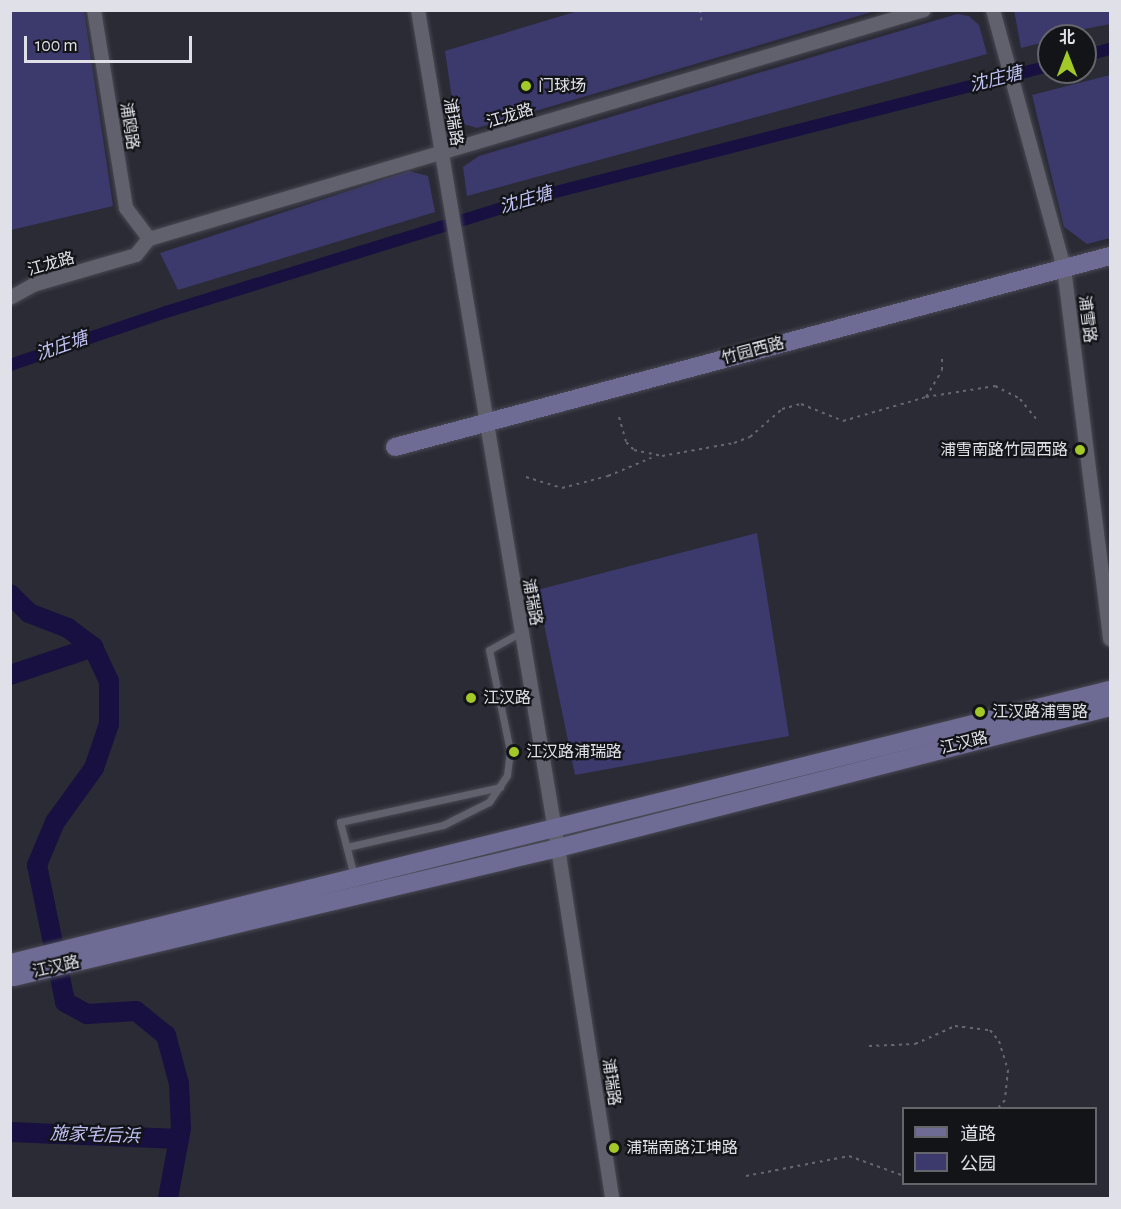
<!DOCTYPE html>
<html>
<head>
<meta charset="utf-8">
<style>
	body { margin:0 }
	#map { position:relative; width:1121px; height:1209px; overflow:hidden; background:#2a2b35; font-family:"Alegreya Sans","Noto Sans SC",sans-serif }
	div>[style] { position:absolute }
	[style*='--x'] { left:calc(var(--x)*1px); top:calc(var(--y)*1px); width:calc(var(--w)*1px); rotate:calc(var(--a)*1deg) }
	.green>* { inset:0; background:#3c396c }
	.canal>* { height:12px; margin:-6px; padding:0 6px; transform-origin:6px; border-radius:6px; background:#181041 }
	.river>* { height:20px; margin:-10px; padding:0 10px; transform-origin:10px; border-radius:10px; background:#181041 }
	.path>* { height:2px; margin-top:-1px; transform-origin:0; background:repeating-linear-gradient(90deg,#666770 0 3px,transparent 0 7.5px) }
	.roads { filter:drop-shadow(0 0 2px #484952) drop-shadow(0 0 2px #484952) }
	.lane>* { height:7px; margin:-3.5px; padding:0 3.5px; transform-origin:3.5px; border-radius:3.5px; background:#60616d }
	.street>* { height:14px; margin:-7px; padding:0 7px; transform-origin:7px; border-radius:7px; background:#60616d }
	.secondary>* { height:18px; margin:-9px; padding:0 9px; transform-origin:9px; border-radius:9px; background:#6e6c94 }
	.dots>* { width:16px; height:16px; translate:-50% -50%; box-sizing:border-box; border:3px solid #131418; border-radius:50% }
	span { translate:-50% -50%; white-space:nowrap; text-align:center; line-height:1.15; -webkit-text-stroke:4.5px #131418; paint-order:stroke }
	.poi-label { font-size:16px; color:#e0e1e8 }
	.left { translate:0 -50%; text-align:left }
	.right { translate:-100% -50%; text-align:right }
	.street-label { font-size:16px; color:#e0e1e8 }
	.water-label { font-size:18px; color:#bfc0f3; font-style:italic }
	.frame { position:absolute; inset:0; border:12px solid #e0e1e8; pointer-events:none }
	.legend { position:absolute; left:902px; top:1107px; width:195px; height:78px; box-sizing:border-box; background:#131418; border:2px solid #65666b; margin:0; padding:8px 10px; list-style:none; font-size:18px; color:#e0e1e8 }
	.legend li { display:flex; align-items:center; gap:12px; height:30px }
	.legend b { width:30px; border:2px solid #65666b }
	.north { position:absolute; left:1037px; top:24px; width:60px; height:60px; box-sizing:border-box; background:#131418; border:2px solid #65666b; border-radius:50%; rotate:0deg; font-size:16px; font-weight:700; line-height:24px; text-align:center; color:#e0e1e8 }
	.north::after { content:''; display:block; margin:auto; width:21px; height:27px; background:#a2c928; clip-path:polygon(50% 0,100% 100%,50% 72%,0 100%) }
	.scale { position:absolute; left:24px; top:36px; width:168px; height:27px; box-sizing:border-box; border:3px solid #e0e1e8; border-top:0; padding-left:8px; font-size:18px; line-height:21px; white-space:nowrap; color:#e0e1e8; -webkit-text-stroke:4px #131418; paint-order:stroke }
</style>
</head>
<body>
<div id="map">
	<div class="green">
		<i style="clip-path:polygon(1014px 10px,1110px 11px,1110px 24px,1049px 36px,1049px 41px,1021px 48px)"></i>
		<i style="clip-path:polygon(10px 11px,84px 11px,113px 206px,11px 230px)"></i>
		<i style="clip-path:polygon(578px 11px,578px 10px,875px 11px,477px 128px,460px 123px,453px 106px,445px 51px)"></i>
		<i style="clip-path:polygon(957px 14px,969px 16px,979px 25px,987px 54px,467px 196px,463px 167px,479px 156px)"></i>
		<i style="clip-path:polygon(1110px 75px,1110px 238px,1087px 244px,1064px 227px,1032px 95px)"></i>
		<i style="clip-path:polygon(409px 171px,428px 176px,435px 212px,178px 290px,160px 253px)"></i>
		<i style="clip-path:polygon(757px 533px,789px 736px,575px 775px,537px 590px)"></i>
	</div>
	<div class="canal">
		<i style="--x:1085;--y:56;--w:26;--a:-16"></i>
		<i style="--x:10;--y:365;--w:165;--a:-18.8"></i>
		<i style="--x:166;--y:312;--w:396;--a:-17.2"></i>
		<i style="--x:544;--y:195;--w:521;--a:-14.33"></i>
	</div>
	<div class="river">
		<i style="--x:10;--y:594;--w:27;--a:45"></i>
		<i style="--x:29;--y:613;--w:42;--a:21"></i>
		<i style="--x:68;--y:628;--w:31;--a:37"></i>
		<i style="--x:93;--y:647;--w:38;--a:65"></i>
		<i style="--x:109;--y:681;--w:43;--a:90"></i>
		<i style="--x:109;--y:724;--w:46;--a:108.8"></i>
		<i style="--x:94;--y:768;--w:67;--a:125.8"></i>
		<i style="--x:55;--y:822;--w:47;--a:112.7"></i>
		<i style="--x:37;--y:865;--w:140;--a:78.4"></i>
		<i style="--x:65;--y:1002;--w:25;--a:29"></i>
		<i style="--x:87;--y:1014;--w:49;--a:-3.5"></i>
		<i style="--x:136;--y:1011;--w:38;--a:39"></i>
		<i style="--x:166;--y:1035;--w:51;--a:75.1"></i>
		<i style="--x:179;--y:1084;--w:44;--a:87.4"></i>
		<i style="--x:181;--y:1128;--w:71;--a:100.5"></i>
		<i style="--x:10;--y:675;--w:88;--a:-18.6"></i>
		<i style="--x:10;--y:1132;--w:169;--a:2.4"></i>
	</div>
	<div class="path">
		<i style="--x:700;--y:10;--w:14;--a:82"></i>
		<i style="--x:926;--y:397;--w:70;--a:-9.1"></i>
		<i style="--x:995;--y:386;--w:28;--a:27"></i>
		<i style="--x:1020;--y:399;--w:27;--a:51"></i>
		<i style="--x:619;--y:417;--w:26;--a:74"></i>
		<i style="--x:626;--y:442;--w:11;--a:45"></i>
		<i style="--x:634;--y:450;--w:29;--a:12"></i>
		<i style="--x:662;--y:456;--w:73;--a:-10.2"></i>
		<i style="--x:734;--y:443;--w:17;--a:-21"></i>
		<i style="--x:750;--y:437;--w:43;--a:-41.2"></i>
		<i style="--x:782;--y:409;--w:20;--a:-15"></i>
		<i style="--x:801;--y:404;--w:45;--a:22"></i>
		<i style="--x:843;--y:421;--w:86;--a:-16.1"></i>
		<i style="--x:926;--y:397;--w:31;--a:-59"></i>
		<i style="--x:942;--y:370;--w:14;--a:-90"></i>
		<i style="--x:526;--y:477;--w:38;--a:17"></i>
		<i style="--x:562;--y:488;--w:48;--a:-14.6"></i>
		<i style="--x:608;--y:476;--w:47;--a:-22.7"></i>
		<i style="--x:869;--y:1046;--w:46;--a:-2.5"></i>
		<i style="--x:915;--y:1044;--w:44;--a:-24.2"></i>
		<i style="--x:955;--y:1026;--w:35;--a:7"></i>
		<i style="--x:990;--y:1030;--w:14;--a:51"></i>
		<i style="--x:999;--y:1041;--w:30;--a:73"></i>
		<i style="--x:1008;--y:1070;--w:30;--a:96"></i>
		<i style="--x:1005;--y:1100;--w:11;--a:131"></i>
		<i style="--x:746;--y:1176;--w:105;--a:-11"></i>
		<i style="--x:849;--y:1156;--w:59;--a:20"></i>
	</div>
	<div class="roads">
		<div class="lane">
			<i style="--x:347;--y:847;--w:98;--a:-12.9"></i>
			<i style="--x:443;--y:825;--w:51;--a:-26.6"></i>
			<i style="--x:489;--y:802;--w:32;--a:-56"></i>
			<i style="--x:507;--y:775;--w:24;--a:-83"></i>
			<i style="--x:510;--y:751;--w:103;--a:-101.7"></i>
			<i style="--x:489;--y:650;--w:37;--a:-29"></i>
			<i style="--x:354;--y:876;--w:56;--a:-104.5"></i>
			<i style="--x:340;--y:822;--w:164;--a:-12.3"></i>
		</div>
		<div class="street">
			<i style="--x:94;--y:10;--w:201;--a:80.8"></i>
			<i style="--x:126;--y:208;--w:39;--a:53"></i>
			<i style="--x:418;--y:10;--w:850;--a:80.52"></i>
			<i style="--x:558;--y:848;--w:354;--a:81.2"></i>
			<i style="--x:993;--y:10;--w:268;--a:74.6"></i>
			<i style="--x:1064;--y:268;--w:374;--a:82.9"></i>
			<i style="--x:149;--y:239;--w:808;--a:-16.46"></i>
			<i style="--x:10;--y:298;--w:26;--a:-29"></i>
			<i style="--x:33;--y:285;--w:107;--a:-16.2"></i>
			<i style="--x:136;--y:255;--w:21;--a:-51"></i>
		</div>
		<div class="secondary">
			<i style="--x:395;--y:447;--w:740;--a:-14.96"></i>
			<i style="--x:11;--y:963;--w:1132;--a:-13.95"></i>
			<i style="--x:14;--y:977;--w:559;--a:-13.34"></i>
			<i style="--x:558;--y:848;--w:570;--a:-14.33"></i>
		</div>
	</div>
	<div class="dots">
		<i style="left:526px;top:86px;background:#a2c928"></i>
		<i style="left:1080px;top:450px;background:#a2c928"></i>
		<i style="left:471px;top:698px;background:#a2c928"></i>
		<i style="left:980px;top:712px;background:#a2c928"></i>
		<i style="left:514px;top:752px;background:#a2c928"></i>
		<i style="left:614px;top:1148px;background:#a2c928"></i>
	</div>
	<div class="poi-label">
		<span class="left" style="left:538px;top:86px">门球场</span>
		<span class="right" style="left:1068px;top:450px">浦雪南路竹园西路</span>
		<span class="left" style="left:483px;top:698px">江汉路</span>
		<span class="left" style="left:992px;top:712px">江汉路浦雪路</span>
		<span class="left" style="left:526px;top:752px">江汉路浦瑞路</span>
		<span class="left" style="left:626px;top:1148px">浦瑞南路江坤路</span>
	</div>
	<div class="street-label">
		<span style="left:510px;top:116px;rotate:-17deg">江龙路</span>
		<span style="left:453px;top:122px;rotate:81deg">浦瑞路</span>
		<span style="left:129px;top:126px;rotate:81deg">浦鸥路</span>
		<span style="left:51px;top:264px;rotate:-16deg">江龙路</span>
		<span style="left:1087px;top:319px;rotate:83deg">浦雪路</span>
		<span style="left:753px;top:351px;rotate:-15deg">竹园西路</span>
		<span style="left:532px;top:602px;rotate:80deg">浦瑞路</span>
		<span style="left:964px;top:743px;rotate:-14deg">江汉路</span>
		<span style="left:56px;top:967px;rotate:-13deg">江汉路</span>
		<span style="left:611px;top:1082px;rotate:82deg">浦瑞路</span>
	</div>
	<div class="water-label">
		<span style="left:996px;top:80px;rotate:-14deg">沈庄塘</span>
		<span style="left:526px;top:201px;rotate:-16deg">沈庄塘</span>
		<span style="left:62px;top:347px;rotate:-19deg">沈庄塘</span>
		<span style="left:95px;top:1136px;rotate:2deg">施家宅后浜</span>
	</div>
	<div class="frame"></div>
	<ul class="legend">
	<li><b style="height:8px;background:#6e6c94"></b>道路</li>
	<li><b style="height:16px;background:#3c396c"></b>公园</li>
	</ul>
	<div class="north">北</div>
	<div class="scale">100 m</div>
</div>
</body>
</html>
